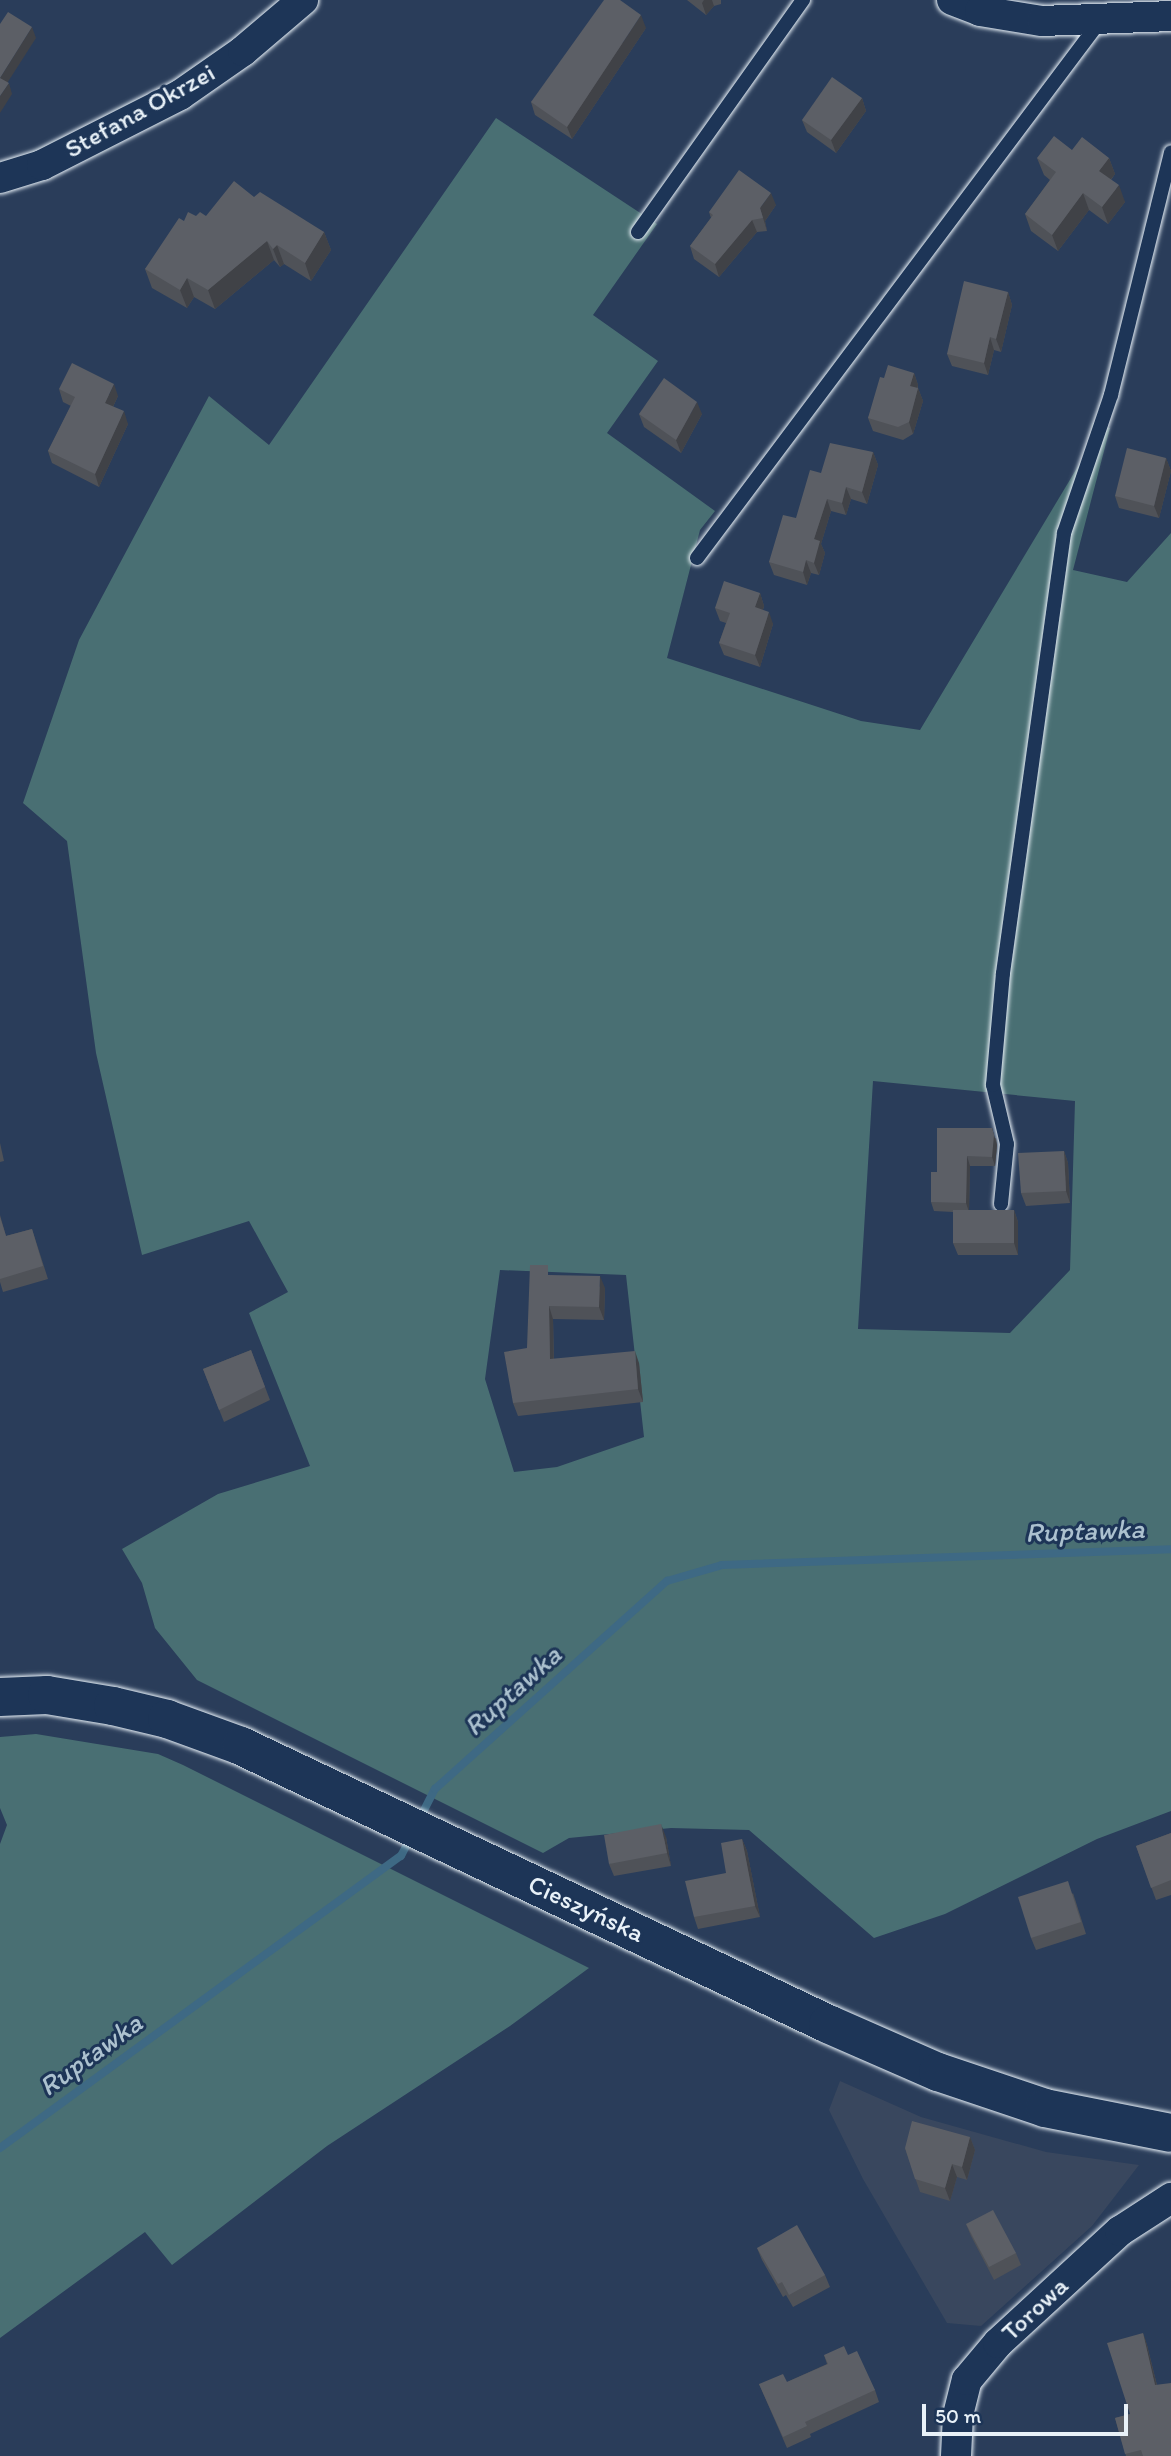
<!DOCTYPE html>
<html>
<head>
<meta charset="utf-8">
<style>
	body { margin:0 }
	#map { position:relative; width:1171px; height:2456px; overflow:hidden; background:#2a3d5a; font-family:Itim,sans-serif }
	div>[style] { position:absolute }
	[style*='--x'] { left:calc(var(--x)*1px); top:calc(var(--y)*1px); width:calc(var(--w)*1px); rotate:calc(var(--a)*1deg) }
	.built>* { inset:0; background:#39475e }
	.green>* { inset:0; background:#496f73 }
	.stream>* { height:8px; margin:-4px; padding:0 4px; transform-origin:4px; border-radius:4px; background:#3e6984 }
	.roads { filter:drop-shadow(0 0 2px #e8f1f8) drop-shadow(0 0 2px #e8f1f8) }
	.service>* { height:14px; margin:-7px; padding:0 7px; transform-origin:7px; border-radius:7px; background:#1d3557 }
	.minor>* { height:30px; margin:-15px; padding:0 15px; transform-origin:15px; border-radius:15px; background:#1d3557 }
	.secondary>* { height:38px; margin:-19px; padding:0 19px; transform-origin:19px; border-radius:19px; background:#1d3557 }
	.wall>* { inset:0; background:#4f5258 }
	.shaded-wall>* { inset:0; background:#404247 }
	.building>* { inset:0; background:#5c5f66 }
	span { translate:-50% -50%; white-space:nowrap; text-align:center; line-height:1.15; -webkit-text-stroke:6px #1d3557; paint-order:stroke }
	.street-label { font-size:26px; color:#e8f1f8 }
	.water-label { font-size:28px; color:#acc1cf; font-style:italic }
	.scale { position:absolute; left:922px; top:2404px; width:206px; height:32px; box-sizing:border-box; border:4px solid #e8f1f8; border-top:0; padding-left:9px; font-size:21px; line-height:24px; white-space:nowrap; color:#e8f1f8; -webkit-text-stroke:5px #1d3557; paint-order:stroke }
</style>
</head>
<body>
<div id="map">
	<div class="built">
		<i style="clip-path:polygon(840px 2081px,921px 2117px,1046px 2152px,1139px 2165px,1092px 2226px,981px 2326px,947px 2323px,863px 2179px,829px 2110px)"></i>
	</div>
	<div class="green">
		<i style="clip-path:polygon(evenodd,496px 118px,657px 224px,593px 315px,658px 361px,607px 433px,715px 511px,700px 530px,667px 658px,861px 721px,920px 730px,1086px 453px,1093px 423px,1110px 428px,1073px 570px,1127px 582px,1171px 533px,1171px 1811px,1097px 1839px,945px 1914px,874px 1938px,749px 1830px,671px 1828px,569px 1838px,543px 1853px,197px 1680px,155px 1628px,142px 1583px,122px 1549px,218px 1494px,310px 1466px,249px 1313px,288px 1292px,249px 1221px,142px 1255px,96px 1053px,67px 841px,23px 803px,79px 640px,209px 396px,269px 445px,496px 118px,873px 1081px,1075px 1101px,1070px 1270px,1010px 1333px,858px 1329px,873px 1081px,496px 118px,500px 1270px,626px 1275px,644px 1437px,557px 1467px,514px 1472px,485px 1379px,500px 1270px)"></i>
		<i style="clip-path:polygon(36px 1734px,158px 1754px,183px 1765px,589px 1968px,510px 2026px,327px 2146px,172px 2265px,145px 2232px,0 2338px,0 1844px,7px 1825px,0 1808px,0 1737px)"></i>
	</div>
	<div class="stream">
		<i style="--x:420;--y:1818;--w:33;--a:-63"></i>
		<i style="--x:435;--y:1789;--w:312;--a:-41.9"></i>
		<i style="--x:667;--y:1581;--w:57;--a:-16.2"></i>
		<i style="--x:722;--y:1565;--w:449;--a:-2"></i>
		<i style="--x:0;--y:2148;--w:496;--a:-36.1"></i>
		<i style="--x:401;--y:1856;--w:22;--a:-63"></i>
	</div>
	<div class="roads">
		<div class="service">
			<i style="--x:638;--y:232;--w:285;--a:-54.6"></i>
			<i style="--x:697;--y:558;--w:671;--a:-53.11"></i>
			<i style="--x:1001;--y:1204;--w:60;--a:-84.3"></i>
			<i style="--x:1007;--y:1144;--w:61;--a:-103.3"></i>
			<i style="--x:993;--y:1085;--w:112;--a:-84.9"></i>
			<i style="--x:1003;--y:973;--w:444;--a:-82.1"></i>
			<i style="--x:1064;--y:533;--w:146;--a:-71.2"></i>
			<i style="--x:1111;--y:395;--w:250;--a:-76.1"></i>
		</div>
		<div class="minor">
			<i style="--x:952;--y:0;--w:30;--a:21"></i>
			<i style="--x:980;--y:11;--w:63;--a:9.2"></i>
			<i style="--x:1042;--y:21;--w:129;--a:-2.2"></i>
			<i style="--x:0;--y:178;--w:44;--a:-17.2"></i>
			<i style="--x:42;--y:165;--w:155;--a:-26.9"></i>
			<i style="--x:180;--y:95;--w:77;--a:-34.9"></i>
			<i style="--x:243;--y:51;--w:79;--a:-40.4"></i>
			<i style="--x:956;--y:2456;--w:41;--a:-87.2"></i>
			<i style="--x:958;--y:2415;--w:36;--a:-76"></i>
			<i style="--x:967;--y:2380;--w:48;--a:-50"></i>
			<i style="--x:998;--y:2343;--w:166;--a:-42.6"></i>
			<i style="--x:1120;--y:2231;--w:61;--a:-32.9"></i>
		</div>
		<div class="secondary">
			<i style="--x:0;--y:1697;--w:47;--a:-2.4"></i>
			<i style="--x:47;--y:1695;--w:67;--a:9.5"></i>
			<i style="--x:113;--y:1706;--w:56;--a:13.5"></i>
			<i style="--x:167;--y:1719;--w:79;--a:20"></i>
			<i style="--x:241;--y:1746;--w:650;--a:25.34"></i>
			<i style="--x:828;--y:2024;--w:120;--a:23.6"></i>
			<i style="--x:938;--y:2072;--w:113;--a:18.6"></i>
			<i style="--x:1045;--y:2108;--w:128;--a:11.2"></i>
		</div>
	</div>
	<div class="wall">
		<i style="clip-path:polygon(687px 0,721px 0,721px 4px,714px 6px,706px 15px)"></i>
		<i style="clip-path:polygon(646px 28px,572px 139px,535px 115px,531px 102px)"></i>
		<i style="clip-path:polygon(862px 98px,866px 111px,836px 153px,807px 132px,802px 120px)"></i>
		<i style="clip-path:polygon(1072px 150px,1109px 158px,1115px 174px,1111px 180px,1125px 202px,1108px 224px,1089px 210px,1058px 251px,1031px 231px,1025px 214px,1050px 180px,1044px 175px,1037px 158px)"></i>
		<i style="clip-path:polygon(254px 197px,324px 232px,331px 250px,311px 281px,284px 264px,280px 267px,274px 260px,215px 309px,194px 297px,187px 308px,152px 288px,145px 269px,184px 221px,206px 216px)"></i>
		<i style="clip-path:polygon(776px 205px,765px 221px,767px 231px,757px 232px,719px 277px,694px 259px,690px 246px,711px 218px,709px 212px)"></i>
		<i style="clip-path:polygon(1008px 292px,1012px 305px,1001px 352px,994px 350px,988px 375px,952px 366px,947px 354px)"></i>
		<i style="clip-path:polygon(914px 373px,918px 385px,918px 388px,923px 401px,913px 434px,903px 440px,873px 431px,868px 418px,884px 378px)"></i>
		<i style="clip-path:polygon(59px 389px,118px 396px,113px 407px,128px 424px,99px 487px,52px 463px,48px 451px,71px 406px,63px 402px)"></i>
		<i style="clip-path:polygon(639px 414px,702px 414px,681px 453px,644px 427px)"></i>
		<i style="clip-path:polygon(873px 452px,878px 465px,867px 504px,851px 499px,846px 515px,831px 511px,821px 544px,825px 553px,819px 575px,811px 573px,807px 585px,774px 575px,769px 562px,796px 518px)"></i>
		<i style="clip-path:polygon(1166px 458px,1171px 471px,1159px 518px,1119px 508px,1115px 496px)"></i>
		<i style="clip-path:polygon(760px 593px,764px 606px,763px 610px,773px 624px,760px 667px,724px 655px,719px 643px,726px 623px,720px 621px,715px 608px)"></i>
		<i style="clip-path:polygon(996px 1138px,997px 1145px,995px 1166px,970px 1166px,969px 1210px,1014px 1210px,1018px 1222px,1018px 1255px,958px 1255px,953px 1243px,953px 1212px,934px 1211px,931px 1202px,937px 1172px)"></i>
		<i style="clip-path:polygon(0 1143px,4px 1161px,0 1162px)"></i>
		<i style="clip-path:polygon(1064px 1151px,1068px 1163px,1070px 1203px,1026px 1206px,1021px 1193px)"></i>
		<i style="clip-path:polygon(0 1215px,6px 1236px,32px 1229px,48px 1279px,3px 1292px,0 1282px)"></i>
		<i style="clip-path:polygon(551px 1275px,605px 1288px,604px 1320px,553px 1319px,554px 1359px,639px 1363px,643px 1402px,518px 1416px,513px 1403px,527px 1348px)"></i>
		<i style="clip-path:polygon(251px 1350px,270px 1400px,224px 1422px,203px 1369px)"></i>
		<i style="clip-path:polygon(1171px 1833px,1171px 1895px,1156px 1900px,1136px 1846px)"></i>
		<i style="clip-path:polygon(666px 1837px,671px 1866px,614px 1876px,609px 1864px)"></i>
		<i style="clip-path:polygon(742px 1839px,747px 1851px,760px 1917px,698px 1929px,694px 1917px,726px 1873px)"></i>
		<i style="clip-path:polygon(1073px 1893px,1086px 1934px,1036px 1950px,1031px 1938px)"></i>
		<i style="clip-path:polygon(970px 2137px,975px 2150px,967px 2180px,957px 2177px,950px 2201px,920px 2192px,905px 2148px)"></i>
		<i style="clip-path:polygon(966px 2224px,1016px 2253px,1021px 2265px,994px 2280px,971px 2236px)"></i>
		<i style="clip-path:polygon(757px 2248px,825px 2275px,830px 2287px,793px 2307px,786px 2295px,783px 2297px,762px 2260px)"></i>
		<i style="clip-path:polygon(1143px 2333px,1147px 2345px,1157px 2385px,1171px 2456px,1126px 2456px,1115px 2418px,1130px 2414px)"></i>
		<i style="clip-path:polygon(824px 2355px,848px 2355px,875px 2390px,879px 2402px,810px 2434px,811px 2437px,787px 2448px,759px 2384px,787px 2382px,827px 2364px)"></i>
	</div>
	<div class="shaded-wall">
		<i style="clip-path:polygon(704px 0,712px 0,714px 6px,706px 15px,702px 3px)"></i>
		<i style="clip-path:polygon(641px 15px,646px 28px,572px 139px,567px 127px)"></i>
		<i style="clip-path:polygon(32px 27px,36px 38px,4px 88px,0 78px)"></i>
		<i style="clip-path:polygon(9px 83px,12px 94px,0 113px,0 96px)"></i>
		<i style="clip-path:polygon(862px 98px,866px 111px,836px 153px,831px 140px)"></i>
		<i style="clip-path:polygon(1109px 158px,1115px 174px,1105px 187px,1099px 171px)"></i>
		<i style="clip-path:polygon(1119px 185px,1125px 202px,1108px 224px,1102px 207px)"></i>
		<i style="clip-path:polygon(771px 193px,776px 205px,765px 221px,767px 231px,760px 208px)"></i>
		<i style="clip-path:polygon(1083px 193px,1089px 210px,1058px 251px,1052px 235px)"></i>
		<i style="clip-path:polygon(752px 220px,757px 232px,719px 277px,715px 264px)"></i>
		<i style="clip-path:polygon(324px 232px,331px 250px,311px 281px,305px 263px)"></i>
		<i style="clip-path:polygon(267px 241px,274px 260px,215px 309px,208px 290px)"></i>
		<i style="clip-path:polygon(277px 245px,284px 264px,280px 267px,273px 249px)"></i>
		<i style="clip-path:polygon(187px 278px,194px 297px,187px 308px,180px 290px)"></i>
		<i style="clip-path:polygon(1008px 292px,1012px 305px,1001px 352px,996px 339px)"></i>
		<i style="clip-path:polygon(990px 337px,994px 350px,988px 375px,984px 363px)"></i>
		<i style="clip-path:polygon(914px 373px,918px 385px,915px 398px,910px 386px)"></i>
		<i style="clip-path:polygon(114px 384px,118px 396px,109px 415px,105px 403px)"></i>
		<i style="clip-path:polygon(918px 388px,923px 401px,913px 434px,909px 422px)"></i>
		<i style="clip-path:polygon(697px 402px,702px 414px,681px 453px,676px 440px)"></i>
		<i style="clip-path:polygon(124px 411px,128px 424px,99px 487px,95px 474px)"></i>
		<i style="clip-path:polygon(873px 452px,878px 465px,867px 504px,862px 492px)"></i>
		<i style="clip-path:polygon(1166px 458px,1171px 471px,1159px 518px,1154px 506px)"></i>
		<i style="clip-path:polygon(846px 487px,851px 499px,846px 515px,842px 503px)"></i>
		<i style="clip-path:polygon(827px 499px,831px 511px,821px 544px,825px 553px,819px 575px,814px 563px,814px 539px)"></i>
		<i style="clip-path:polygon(806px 560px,811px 573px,807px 585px,803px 572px)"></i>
		<i style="clip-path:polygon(760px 593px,764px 606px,760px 620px,755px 607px)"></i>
		<i style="clip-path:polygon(769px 612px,773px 624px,760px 667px,755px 655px)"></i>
		<i style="clip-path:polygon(992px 1128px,997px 1145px,995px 1166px,992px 1157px)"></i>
		<i style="clip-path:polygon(1064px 1151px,1068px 1163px,1070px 1203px,1066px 1191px)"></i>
		<i style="clip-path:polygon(967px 1156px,970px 1166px,969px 1212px,966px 1203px)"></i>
		<i style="clip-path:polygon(1014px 1210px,1018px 1222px,1018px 1255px,1014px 1243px)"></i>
		<i style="clip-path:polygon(600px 1276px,605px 1288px,604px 1320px,599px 1307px)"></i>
		<i style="clip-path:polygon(549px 1306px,553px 1319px,554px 1372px,550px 1359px)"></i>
		<i style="clip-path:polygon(635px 1351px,639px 1363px,643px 1402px,638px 1389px)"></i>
		<i style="clip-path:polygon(661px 1824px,666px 1837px,671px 1866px,667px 1853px)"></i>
		<i style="clip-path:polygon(742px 1839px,747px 1851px,760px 1917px,755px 1906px)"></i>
		<i style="clip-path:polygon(970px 2137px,975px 2150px,967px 2180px,962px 2167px)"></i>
		<i style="clip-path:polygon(952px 2164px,957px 2177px,950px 2201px,945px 2188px)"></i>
		<i style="clip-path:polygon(1143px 2333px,1147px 2345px,1160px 2398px,1155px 2385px)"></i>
	</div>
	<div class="building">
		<i style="clip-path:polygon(604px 0,620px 0,641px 15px,567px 127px,531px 102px)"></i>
		<i style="clip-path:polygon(8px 12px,32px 27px,0 78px,9px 83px,0 96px,0 24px)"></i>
		<i style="clip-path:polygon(832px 77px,862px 98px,831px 140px,802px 120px)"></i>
		<i style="clip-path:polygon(1054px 136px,1072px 150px,1082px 137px,1109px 158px,1099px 171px,1119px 185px,1102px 207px,1083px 193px,1052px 235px,1025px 214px,1056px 172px,1037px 158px)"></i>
		<i style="clip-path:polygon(739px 170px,771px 193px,760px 208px,763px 218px,752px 220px,715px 264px,690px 246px,713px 215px,709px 212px)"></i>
		<i style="clip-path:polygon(234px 181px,254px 197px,260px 192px,324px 232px,305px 263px,277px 245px,273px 249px,267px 241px,208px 290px,187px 278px,180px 290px,145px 269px,179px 218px,184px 221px,188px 212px,196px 216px,200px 212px,206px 216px)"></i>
		<i style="clip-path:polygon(964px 281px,1008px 292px,996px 339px,990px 337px,984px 363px,947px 354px)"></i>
		<i style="clip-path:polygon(72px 363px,114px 384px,105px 403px,124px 411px,95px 474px,48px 451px,75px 397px,59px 389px)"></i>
		<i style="clip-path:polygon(888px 365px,914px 373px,910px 386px,918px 388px,909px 422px,898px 427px,868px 418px,880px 377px,884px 378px)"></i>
		<i style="clip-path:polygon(664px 378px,697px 402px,676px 440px,639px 414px)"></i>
		<i style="clip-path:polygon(830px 443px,873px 452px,862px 492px,846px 487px,842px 503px,827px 499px,814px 539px,820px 541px,814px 563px,806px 560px,803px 572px,769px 562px,783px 515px,796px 518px,810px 470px,821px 473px)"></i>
		<i style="clip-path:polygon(1127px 448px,1166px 458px,1154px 506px,1115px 496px)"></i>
		<i style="clip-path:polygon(724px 581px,760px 593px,755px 607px,769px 612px,755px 655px,719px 643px,730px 613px,715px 608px)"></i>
		<i style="clip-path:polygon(937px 1128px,992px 1128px,994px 1135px,992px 1157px,967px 1156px,966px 1203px,931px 1202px,931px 1172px,937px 1172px)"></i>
		<i style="clip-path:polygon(1064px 1151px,1066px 1191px,1021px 1193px,1018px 1153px)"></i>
		<i style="clip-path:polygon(953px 1210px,1014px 1210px,1014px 1243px,953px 1243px)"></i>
		<i style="clip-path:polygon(0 1217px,6px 1236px,32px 1229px,43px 1266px,0 1279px)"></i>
		<i style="clip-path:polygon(530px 1265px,548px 1265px,548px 1275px,600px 1276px,599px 1307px,549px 1306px,550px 1359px,635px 1351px,638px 1389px,513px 1403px,504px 1352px,527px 1348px)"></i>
		<i style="clip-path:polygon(251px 1350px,265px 1387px,219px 1410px,203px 1369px)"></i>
		<i style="clip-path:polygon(661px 1824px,667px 1853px,609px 1864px,604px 1835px)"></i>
		<i style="clip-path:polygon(1171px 1833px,1171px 1880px,1151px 1888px,1136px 1846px)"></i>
		<i style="clip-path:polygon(742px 1839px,755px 1906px,694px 1917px,685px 1881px,726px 1873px,721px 1843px)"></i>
		<i style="clip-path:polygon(1068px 1881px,1081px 1922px,1031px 1938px,1018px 1897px)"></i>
		<i style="clip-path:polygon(912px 2121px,970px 2137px,962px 2167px,952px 2164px,945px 2188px,915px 2179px,905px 2148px)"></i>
		<i style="clip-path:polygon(993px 2210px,1016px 2253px,989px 2267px,966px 2224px)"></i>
		<i style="clip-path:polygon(797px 2225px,825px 2275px,789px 2295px,782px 2282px,778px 2284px,757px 2248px)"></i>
		<i style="clip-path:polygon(1143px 2333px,1155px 2385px,1171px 2383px,1171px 2456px,1143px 2456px,1141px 2450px,1125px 2454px,1115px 2418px,1130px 2414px,1107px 2343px)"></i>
		<i style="clip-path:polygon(844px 2346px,848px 2355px,857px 2351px,875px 2390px,805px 2422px,807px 2426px,783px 2437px,759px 2384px,783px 2374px,787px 2382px,828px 2364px,824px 2355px)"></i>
	</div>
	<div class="street-label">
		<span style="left:140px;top:111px;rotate:-29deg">Stefana Okrzei</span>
		<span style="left:586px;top:1909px;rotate:25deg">Cieszyńska</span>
		<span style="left:1035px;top:2309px;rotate:-43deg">Torowa</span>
	</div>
	<div class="water-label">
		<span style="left:1085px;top:1530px;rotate:-2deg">Ruptawka</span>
		<span style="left:512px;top:1690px;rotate:-42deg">Ruptawka</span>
		<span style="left:90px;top:2054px;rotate:-36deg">Ruptawka</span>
	</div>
	<div class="scale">50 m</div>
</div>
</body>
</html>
